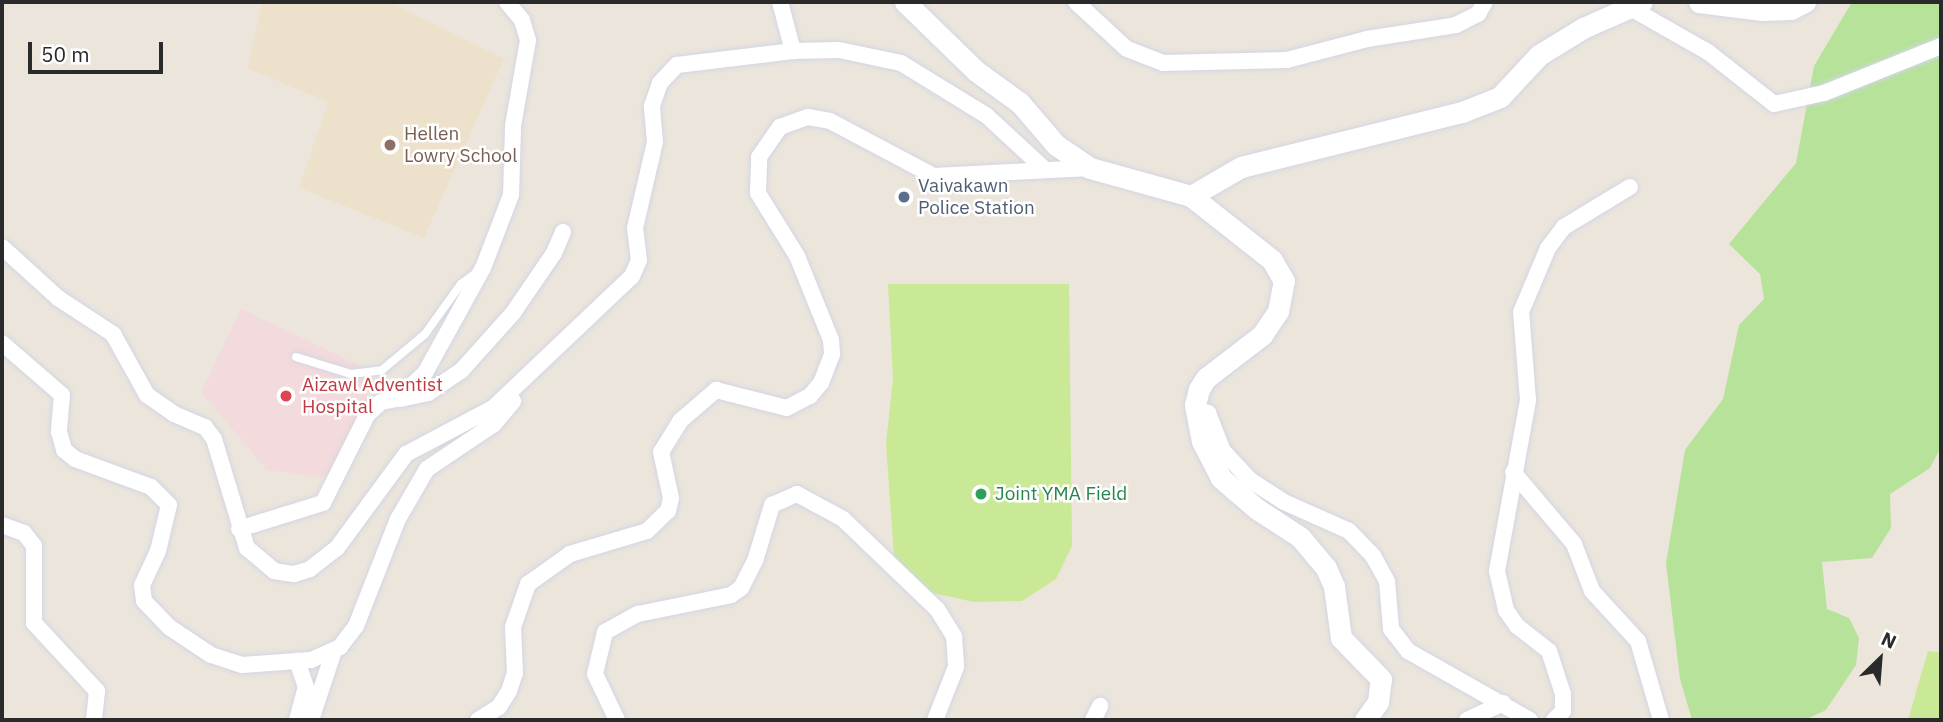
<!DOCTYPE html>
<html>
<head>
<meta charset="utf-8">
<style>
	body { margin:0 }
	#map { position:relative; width:1943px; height:722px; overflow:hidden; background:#ece5dc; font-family:"IBM Plex Sans",sans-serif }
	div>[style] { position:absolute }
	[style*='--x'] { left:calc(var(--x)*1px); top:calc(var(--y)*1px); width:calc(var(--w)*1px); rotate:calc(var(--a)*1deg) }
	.education>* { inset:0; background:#ede1cc }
	.medical>* { inset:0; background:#f3dadc }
	.green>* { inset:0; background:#b6e29a }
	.pitch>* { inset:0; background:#c9e996 }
	.roads { filter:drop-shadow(0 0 2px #d2d6e3) drop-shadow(0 0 2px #d2d6e3) }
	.service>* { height:8px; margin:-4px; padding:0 4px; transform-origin:4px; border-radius:4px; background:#fff }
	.minor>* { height:16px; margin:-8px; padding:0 8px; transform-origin:8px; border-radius:8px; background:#fff }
	.tertiary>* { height:21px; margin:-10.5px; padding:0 10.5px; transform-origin:10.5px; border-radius:10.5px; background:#fff }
	.dots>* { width:19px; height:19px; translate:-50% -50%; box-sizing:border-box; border:4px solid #fff; border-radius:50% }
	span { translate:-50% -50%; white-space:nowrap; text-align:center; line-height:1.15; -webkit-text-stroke:5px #fff; paint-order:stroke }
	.education-label { font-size:19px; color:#785e54 }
	.left { translate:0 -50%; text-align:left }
	.service-label { font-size:19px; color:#4e5e75 }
	.health-label { font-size:19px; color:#be3a42 }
	.leisure-label { font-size:19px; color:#27864d }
	.frame { position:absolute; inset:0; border:4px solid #2a2a2a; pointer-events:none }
	.north { position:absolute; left:1845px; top:624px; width:70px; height:70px; -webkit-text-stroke:5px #fff; paint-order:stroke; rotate:25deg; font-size:19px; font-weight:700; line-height:28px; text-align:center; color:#2a2a2a }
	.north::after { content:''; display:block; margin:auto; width:24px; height:32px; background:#2a2a2a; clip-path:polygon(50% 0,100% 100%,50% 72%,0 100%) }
	.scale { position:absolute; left:28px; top:42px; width:135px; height:32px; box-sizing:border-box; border:4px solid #2a2a2a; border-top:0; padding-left:9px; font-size:21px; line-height:24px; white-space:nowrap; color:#2a2a2a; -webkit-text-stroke:5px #fff; paint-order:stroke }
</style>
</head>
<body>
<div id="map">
	<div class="education">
		<i style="clip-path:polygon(389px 2px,504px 59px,424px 238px,299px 188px,328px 102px,247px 68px,262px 4px)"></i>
	</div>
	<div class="medical">
		<i style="clip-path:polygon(241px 309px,359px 365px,368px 400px,333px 479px,267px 470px,201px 392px)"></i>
	</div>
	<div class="green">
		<i style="clip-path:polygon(1852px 2px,1941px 2px,1941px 447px,1930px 468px,1890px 494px,1891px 528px,1872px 558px,1822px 562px,1827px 609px,1849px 618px,1859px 638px,1856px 665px,1826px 710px,1805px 720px,1692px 720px,1680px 679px,1666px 563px,1685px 450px,1723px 399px,1739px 325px,1764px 299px,1760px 274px,1729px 244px,1796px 163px,1814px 66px)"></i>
	</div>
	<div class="pitch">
		<i style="clip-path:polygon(888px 284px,1069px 284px,1072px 546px,1056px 579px,1022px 601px,974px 602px,924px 591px,894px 557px,886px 443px,893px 379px)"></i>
		<i style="clip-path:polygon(1928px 651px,1941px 653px,1941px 720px,1908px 720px)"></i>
	</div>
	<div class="roads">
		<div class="service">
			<i style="--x:296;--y:357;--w:58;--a:17.2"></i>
			<i style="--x:351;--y:374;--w:31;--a:-7"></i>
			<i style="--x:382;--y:370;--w:56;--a:-39.9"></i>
			<i style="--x:425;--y:334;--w:62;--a:-54.2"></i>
			<i style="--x:461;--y:284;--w:17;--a:-36"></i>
		</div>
		<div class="minor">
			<i style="--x:780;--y:2;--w:51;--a:75.1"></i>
			<i style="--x:1076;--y:2;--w:69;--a:42.7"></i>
			<i style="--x:1127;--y:49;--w:39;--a:21"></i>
			<i style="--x:1163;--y:63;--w:124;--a:-1.4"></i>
			<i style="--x:1287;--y:60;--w:83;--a:-14.7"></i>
			<i style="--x:1367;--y:39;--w:90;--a:-8.9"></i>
			<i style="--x:1456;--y:25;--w:25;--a:-27"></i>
			<i style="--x:1478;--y:14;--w:14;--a:-60"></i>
			<i style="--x:1627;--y:6;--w:93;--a:29.6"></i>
			<i style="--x:1708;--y:52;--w:84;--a:38.2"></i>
			<i style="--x:1774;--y:104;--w:51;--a:-12.4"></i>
			<i style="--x:1824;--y:93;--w:126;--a:-21.9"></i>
			<i style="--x:2;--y:247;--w:76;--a:42.3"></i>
			<i style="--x:58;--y:298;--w:66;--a:33.2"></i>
			<i style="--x:113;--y:334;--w:70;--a:60.9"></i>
			<i style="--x:147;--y:395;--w:33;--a:35"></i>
			<i style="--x:174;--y:414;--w:34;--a:23"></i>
			<i style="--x:205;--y:427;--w:15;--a:53"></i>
			<i style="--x:214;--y:439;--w:114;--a:73.2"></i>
			<i style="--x:247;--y:548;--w:35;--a:40"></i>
			<i style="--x:274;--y:571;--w:20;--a:9"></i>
			<i style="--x:294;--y:574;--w:17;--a:-17"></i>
			<i style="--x:310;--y:569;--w:34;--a:-38"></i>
			<i style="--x:337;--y:548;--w:117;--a:-53.7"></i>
			<i style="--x:406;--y:454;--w:98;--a:-27.9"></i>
			<i style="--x:493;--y:408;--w:192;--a:-43.5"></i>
			<i style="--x:632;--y:276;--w:17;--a:-66"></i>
			<i style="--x:639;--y:260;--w:32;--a:-97"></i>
			<i style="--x:635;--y:228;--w:88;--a:-76.9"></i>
			<i style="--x:655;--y:142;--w:36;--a:-95"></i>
			<i style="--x:652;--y:106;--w:24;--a:-71"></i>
			<i style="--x:660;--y:83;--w:25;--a:-47"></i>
			<i style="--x:677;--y:65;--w:117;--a:-6.9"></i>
			<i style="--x:793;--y:51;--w:46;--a:-1.2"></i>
			<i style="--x:839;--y:50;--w:63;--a:11.8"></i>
			<i style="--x:901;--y:63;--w:101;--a:31.6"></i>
			<i style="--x:987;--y:116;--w:75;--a:42.8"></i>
			<i style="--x:2;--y:343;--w:79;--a:40.9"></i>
			<i style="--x:62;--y:395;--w:37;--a:95"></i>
			<i style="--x:59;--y:432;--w:19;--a:74"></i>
			<i style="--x:64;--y:450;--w:14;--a:39"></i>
			<i style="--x:75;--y:459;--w:81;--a:20.2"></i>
			<i style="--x:151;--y:487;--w:25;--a:45"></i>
			<i style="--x:169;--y:505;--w:47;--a:103.4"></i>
			<i style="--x:158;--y:551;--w:38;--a:115"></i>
			<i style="--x:142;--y:585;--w:16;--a:83"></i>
			<i style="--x:144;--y:601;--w:36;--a:46"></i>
			<i style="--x:169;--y:627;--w:50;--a:33.7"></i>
			<i style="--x:211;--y:655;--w:33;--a:18"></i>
			<i style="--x:242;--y:665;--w:69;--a:-4.1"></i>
			<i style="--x:311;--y:660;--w:32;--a:-24"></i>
			<i style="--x:340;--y:647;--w:26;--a:-53"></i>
			<i style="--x:356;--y:626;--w:115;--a:-68.6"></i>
			<i style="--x:398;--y:519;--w:58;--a:-59.9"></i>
			<i style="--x:427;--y:469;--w:81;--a:-33.9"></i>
			<i style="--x:494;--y:424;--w:30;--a:-50"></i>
			<i style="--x:400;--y:399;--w:29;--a:-12"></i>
			<i style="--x:428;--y:393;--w:40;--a:-34"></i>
			<i style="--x:461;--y:371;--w:78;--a:-48.1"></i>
			<i style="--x:513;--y:313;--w:73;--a:-55.7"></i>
			<i style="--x:554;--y:253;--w:23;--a:-67"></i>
			<i style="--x:1195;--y:409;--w:14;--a:17"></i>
			<i style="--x:1208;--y:413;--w:41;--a:68.5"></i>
			<i style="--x:1223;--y:451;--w:40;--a:47"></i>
			<i style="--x:1250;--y:480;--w:40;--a:32.9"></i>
			<i style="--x:1284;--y:502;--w:71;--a:24"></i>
			<i style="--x:1349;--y:531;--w:35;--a:46"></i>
			<i style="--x:1373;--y:556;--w:29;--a:61"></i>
			<i style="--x:1387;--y:581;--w:48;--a:85.2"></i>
			<i style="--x:1391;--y:629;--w:28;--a:52"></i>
			<i style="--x:1408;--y:651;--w:140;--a:29.5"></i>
			<i style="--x:1513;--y:472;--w:94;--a:49.7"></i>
			<i style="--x:1574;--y:544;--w:50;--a:69"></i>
			<i style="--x:1592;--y:591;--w:68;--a:47.4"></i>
			<i style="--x:1638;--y:641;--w:82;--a:73.8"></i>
			<i style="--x:2;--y:525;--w:23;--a:20"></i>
			<i style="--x:24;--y:533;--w:16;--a:52"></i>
			<i style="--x:34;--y:546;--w:77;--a:90"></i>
			<i style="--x:34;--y:623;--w:93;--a:47.2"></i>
			<i style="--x:97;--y:691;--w:29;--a:96"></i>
			<i style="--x:239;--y:529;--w:88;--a:-17.2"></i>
			<i style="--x:323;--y:503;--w:98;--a:-63.4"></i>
			<i style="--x:367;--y:415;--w:19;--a:-43"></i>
			<i style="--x:381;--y:402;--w:16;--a:-11"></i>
			<i style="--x:397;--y:399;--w:38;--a:-43"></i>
			<i style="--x:425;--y:373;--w:120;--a:-61.1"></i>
			<i style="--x:483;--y:268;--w:78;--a:-69"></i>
			<i style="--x:511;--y:195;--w:69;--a:-88.3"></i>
			<i style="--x:513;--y:126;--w:87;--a:-80.1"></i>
			<i style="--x:528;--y:40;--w:21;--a:-107"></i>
			<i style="--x:522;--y:20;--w:23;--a:-130"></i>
			<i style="--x:297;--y:720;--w:34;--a:-75"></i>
			<i style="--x:306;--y:687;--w:28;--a:-109"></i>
			<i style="--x:311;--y:720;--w:70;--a:-71.6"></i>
			<i style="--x:478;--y:720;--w:25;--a:-32"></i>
			<i style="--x:499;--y:707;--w:19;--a:-58"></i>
			<i style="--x:509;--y:691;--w:19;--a:-72"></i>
			<i style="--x:515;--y:673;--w:46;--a:-92.5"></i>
			<i style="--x:513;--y:627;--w:46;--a:-70.8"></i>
			<i style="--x:528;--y:584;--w:52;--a:-35.5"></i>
			<i style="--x:570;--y:554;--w:80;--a:-16.6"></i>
			<i style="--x:647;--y:531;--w:29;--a:-44"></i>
			<i style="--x:668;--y:511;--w:13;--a:-77"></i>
			<i style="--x:671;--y:498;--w:47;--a:-102.3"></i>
			<i style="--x:661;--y:452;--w:36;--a:-58"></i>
			<i style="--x:680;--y:421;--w:48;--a:-40.7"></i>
			<i style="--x:716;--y:390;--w:73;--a:14.2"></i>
			<i style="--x:787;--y:408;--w:26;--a:-28"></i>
			<i style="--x:810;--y:396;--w:17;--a:-50"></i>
			<i style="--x:821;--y:383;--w:31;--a:-69"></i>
			<i style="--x:832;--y:354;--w:14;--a:-94"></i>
			<i style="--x:831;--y:340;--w:91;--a:-112"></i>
			<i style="--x:797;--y:256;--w:74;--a:-121.8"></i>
			<i style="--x:758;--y:193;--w:36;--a:-88"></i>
			<i style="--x:759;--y:157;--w:37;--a:-55"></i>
			<i style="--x:780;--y:127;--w:30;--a:-20"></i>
			<i style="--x:808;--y:117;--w:22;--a:10"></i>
			<i style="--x:830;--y:121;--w:118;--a:27.9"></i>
			<i style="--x:934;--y:176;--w:156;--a:-2.9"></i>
			<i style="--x:617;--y:720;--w:51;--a:-115.6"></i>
			<i style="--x:595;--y:674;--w:43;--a:-76.6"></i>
			<i style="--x:605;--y:632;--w:38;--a:-29"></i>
			<i style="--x:638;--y:614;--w:95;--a:-11.5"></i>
			<i style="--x:731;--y:595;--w:12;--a:-35"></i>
			<i style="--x:741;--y:588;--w:30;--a:-63"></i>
			<i style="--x:755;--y:561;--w:59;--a:-73.1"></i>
			<i style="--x:772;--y:505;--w:27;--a:-24"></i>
			<i style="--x:797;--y:494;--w:52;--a:28.5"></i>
			<i style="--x:843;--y:519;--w:130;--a:43.8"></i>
			<i style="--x:937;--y:609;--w:32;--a:58"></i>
			<i style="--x:954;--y:636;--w:31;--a:86"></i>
			<i style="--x:956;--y:667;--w:57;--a:111.6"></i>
			<i style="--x:1093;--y:720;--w:16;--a:-63"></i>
			<i style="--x:1467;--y:720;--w:40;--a:-25"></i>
			<i style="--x:1554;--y:720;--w:13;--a:-45"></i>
			<i style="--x:1563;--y:711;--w:17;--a:-90"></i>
			<i style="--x:1563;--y:694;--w:45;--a:-108"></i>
			<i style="--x:1549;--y:651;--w:41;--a:-142"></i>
			<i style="--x:1517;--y:626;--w:19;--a:-125"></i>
			<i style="--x:1506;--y:610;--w:40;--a:-103"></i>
			<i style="--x:1497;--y:571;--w:174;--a:-79.7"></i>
			<i style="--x:1528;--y:400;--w:88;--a:-94.5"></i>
			<i style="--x:1521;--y:312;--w:69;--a:-67.1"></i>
			<i style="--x:1548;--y:248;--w:26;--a:-53"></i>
			<i style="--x:1564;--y:227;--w:77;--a:-31.2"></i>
		</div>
		<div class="tertiary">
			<i style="--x:905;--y:2;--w:99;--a:44.2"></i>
			<i style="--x:976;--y:71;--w:54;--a:36"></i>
			<i style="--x:1020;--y:103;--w:55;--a:49.4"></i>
			<i style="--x:1056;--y:145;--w:41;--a:34.1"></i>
			<i style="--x:1090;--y:168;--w:105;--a:15.5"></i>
			<i style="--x:1699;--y:2;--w:64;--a:7.2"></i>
			<i style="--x:1762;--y:10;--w:29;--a:-2"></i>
			<i style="--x:1791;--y:9;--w:16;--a:-27"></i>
			<i style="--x:1365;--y:720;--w:22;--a:-54"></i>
			<i style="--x:1378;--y:702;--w:23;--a:-83"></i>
			<i style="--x:1381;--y:679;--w:57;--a:-134.3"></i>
			<i style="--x:1341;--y:638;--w:52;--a:-97.7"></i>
			<i style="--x:1334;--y:586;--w:20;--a:-114"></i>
			<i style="--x:1326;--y:568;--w:40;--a:-130"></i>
			<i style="--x:1300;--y:537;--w:51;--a:-146.9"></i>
			<i style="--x:1257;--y:509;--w:48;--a:-139.3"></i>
			<i style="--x:1221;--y:478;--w:42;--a:-117.2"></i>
			<i style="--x:1202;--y:441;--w:37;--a:-101"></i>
			<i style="--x:1195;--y:405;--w:16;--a:-76"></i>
			<i style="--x:1199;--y:389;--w:13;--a:-58"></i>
			<i style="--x:1206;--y:378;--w:71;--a:-37.5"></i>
			<i style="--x:1262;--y:335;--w:29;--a:-56"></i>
			<i style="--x:1278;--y:311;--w:31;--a:-79"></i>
			<i style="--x:1284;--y:281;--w:24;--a:-120"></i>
			<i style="--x:1272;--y:260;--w:103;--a:-141.7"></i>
			<i style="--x:1191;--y:196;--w:58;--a:-30.1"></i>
			<i style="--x:1241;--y:167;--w:228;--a:-14"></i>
			<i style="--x:1462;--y:112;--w:41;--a:-21.5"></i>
			<i style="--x:1500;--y:97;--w:57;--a:-47.1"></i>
			<i style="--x:1539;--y:55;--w:52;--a:-31.5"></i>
			<i style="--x:1583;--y:28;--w:64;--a:-23.8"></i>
		</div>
	</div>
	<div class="dots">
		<i style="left:390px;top:145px;background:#8d6e63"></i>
		<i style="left:904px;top:197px;background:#5c6f8a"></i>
		<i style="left:286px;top:396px;background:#e0444e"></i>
		<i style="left:981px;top:494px;background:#2e9e5b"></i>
	</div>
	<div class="education-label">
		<span class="left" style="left:404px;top:145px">Hellen<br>Lowry School</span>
	</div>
	<div class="service-label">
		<span class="left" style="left:918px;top:197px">Vaivakawn<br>Police Station</span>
	</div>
	<div class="health-label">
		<span class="left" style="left:302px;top:396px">Aizawl Adventist<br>Hospital</span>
	</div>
	<div class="leisure-label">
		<span class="left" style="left:995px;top:494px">Joint YMA Field</span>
	</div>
	<div class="frame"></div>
	<div class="north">N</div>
	<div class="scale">50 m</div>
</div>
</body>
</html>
